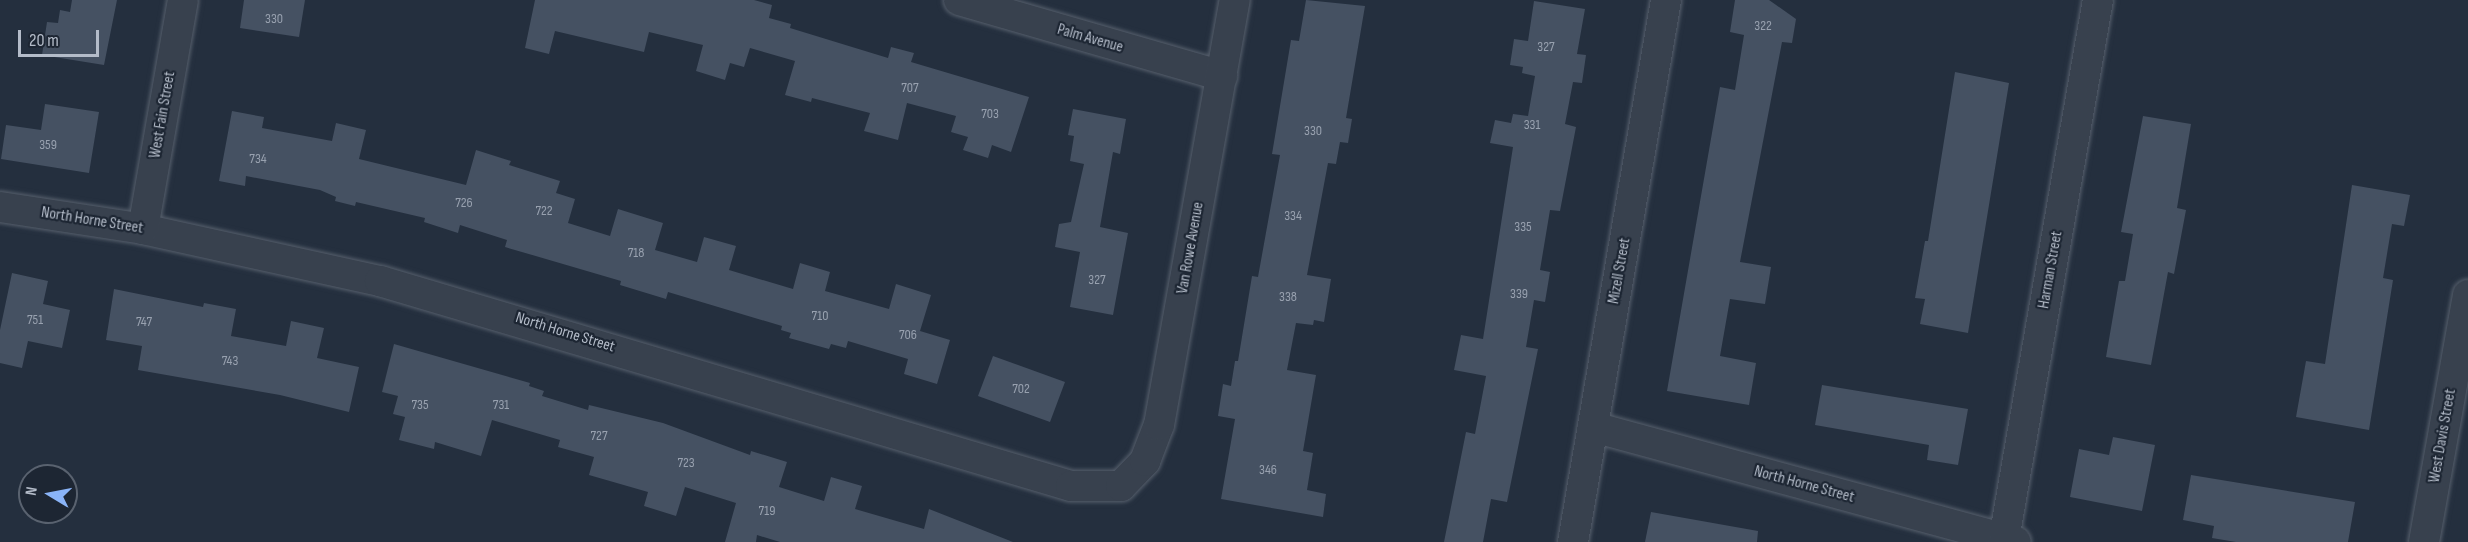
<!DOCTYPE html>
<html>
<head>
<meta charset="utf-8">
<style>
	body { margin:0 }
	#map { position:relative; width:2468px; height:542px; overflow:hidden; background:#242f3e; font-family:"Sofia Sans Condensed",sans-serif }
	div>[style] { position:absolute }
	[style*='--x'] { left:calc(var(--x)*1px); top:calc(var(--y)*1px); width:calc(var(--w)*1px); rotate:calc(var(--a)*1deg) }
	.building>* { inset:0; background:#455162 }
	.roads { filter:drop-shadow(0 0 2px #565f6c) drop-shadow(0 0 2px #565f6c) }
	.minor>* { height:30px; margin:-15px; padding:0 15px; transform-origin:15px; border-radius:15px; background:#38414e }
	span { translate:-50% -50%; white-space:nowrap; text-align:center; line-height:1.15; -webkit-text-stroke:4.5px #1d2633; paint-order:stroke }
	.number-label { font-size:14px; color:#98a1af }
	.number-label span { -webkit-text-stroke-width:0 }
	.street-label { font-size:16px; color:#b4bcc9 }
	.north { position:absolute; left:18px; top:464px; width:60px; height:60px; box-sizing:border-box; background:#1d2633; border:2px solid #59626f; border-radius:50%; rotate:280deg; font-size:16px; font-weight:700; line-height:24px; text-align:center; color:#b4bcc9 }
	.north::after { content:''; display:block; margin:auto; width:21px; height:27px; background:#8ab4f8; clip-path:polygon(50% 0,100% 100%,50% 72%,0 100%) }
	.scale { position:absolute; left:18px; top:30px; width:81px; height:27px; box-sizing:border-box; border:3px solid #b4bcc9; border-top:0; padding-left:8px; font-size:18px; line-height:21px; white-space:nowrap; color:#b4bcc9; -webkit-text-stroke:4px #1d2633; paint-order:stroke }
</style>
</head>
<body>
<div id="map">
	<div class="building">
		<i style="clip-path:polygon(72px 0,117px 0,104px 65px,42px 55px,47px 22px,58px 23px,60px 10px,70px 12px)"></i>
		<i style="clip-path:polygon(244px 0,305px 0,299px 37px,240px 28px)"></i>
		<i style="clip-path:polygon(535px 0,754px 0,772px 5px,769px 18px,791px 24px,790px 28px,888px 58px,891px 47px,914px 53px,911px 62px,1029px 97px,1011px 152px,992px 145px,988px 158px,963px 150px,968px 137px,951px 132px,956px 116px,907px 103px,898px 140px,864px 131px,870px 113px,812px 98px,811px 102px,785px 95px,795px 61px,750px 48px,744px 67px,730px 63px,725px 80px,696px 71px,703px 45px,649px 32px,644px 52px,555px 31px,549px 54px,525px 48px)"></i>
		<i style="clip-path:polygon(1306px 0,1365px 6px,1346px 118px,1352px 119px,1348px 143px,1340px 142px,1336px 164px,1328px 163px,1307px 275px,1331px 279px,1324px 322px,1314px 320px,1313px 325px,1296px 323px,1287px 370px,1316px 375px,1303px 451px,1313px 453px,1307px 490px,1326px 494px,1323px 517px,1221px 499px,1235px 419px,1218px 416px,1223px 384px,1231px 386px,1235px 361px,1238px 361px,1252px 276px,1258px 277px,1280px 155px,1272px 154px,1291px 40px,1299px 41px)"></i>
		<i style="clip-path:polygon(1735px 0,1769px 0,1796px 19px,1792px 43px,1782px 42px,1740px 262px,1771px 267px,1765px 304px,1730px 299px,1720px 356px,1756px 363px,1749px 405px,1667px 391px,1720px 87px,1735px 90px,1744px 35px,1730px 32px)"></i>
		<i style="clip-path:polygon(1534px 1px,1585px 9px,1577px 54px,1586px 55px,1582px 83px,1573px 82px,1565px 124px,1576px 127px,1560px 211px,1550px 210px,1540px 270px,1550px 272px,1545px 302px,1534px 300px,1526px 347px,1538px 349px,1507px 502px,1491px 499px,1483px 542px,1444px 542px,1466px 432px,1475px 434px,1486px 376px,1454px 370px,1461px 335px,1483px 339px,1513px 147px,1490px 143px,1495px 120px,1511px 123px,1513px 114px,1528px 116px,1535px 76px,1522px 73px,1523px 67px,1510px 65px,1514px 39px,1528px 41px)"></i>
		<i style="clip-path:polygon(1955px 72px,2009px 83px,1968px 333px,1920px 324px,1925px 299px,1915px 298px,1925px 241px,1928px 241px)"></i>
		<i style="clip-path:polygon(45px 104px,99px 112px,89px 173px,1px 159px,6px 125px,41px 130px)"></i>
		<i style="clip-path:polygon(1073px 109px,1126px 119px,1120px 154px,1113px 152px,1100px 227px,1128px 233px,1113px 315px,1070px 307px,1080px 252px,1055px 247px,1059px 224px,1071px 222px,1084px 164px,1070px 161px,1074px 136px,1068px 135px)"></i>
		<i style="clip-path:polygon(232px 111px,264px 117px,262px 128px,332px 141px,336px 123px,366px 130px,359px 159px,466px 185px,476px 150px,511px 161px,509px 165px,560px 181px,556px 193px,575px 199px,568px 223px,610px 236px,618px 209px,663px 223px,655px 250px,697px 262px,704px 237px,736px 246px,729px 270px,793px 289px,800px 263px,830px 272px,825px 291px,889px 309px,896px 284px,931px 295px,920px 331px,950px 340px,937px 384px,904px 374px,908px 359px,848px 341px,846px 348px,831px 344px,829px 349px,789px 338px,791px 333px,781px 330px,782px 326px,668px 292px,666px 299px,620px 285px,621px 281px,505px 247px,507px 240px,460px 225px,458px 233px,424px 222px,425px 218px,356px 202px,355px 206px,335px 201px,336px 197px,320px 190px,246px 176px,245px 186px,219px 181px)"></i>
		<i style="clip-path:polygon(2143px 116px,2191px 124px,2177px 208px,2186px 210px,2174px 274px,2168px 272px,2151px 365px,2106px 357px,2119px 281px,2125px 281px,2133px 234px,2121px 232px)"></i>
		<i style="clip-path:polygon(2352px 185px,2410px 195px,2404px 226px,2392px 224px,2383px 278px,2393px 280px,2369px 430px,2296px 417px,2306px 361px,2325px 364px)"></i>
		<i style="clip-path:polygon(12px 273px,48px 281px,43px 304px,70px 310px,62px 348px,28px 341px,22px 368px,0 363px,0 330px)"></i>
		<i style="clip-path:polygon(114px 289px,203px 307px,204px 303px,236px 309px,231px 336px,286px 346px,291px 321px,324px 328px,317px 358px,359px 367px,349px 412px,280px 395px,138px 370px,142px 346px,106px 340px)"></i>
		<i style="clip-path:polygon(394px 344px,530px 383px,529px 386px,544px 391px,542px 396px,588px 410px,589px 405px,663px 423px,750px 455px,751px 451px,787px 462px,779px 487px,824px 501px,831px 477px,862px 486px,855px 509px,924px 529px,929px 509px,1013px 542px,780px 542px,757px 535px,756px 542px,725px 542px,736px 503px,685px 487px,676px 516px,644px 506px,648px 492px,589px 475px,594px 457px,558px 447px,560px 440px,492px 420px,481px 456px,435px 442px,434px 449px,399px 440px,405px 417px,393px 414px,398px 396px,382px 392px)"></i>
		<i style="clip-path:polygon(993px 356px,1065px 382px,1050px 422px,978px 396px)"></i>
		<i style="clip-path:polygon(1822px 385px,1968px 409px,1958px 465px,1927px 460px,1929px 445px,1815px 425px)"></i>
		<i style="clip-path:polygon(2113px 437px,2155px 445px,2142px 511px,2070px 497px,2079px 449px,2109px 455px)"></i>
		<i style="clip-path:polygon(2191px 475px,2355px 502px,2348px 542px,2236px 542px,2212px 538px,2214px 526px,2183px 520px)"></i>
		<i style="clip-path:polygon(1651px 512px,1758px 531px,1757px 542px,1645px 542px)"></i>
	</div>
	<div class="roads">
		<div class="minor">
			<i style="--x:959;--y:0;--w:274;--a:16.1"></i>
			<i style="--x:0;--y:207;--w:145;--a:8.7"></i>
			<i style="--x:143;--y:229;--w:243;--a:12.4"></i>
			<i style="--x:380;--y:281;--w:721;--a:16.52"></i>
			<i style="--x:1071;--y:486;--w:50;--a:0"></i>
			<i style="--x:1121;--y:486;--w:35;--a:-46"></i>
			<i style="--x:1145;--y:461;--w:39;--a:-69"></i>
			<i style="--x:1159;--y:425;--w:432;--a:-79.9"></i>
			<i style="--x:143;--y:229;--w:232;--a:-80.1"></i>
			<i style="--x:1593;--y:427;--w:438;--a:15.2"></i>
			<i style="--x:2004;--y:539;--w:547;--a:-80.11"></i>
			<i style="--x:1573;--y:542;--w:550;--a:-80.26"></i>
			<i style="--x:2424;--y:542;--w:251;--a:-79.9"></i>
		</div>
	</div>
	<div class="number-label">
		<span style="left:274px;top:19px">330</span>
		<span style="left:1763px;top:26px">322</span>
		<span style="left:1546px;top:47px">327</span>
		<span style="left:910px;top:88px">707</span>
		<span style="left:990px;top:114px">703</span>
		<span style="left:1532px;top:125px">331</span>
		<span style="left:1313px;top:131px">330</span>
		<span style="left:48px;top:145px">359</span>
		<span style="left:258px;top:159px">734</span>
		<span style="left:464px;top:203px">726</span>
		<span style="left:544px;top:211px">722</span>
		<span style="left:1293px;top:216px">334</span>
		<span style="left:1523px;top:227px">335</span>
		<span style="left:636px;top:253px">718</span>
		<span style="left:1097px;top:280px">327</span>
		<span style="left:1519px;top:294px">339</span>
		<span style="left:1288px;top:297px">338</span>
		<span style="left:820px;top:316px">710</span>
		<span style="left:35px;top:320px">751</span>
		<span style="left:144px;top:322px">747</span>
		<span style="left:908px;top:335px">706</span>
		<span style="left:230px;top:361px">743</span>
		<span style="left:1021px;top:389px">702</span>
		<span style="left:420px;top:405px">735</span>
		<span style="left:501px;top:405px">731</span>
		<span style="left:599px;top:436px">727</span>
		<span style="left:686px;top:463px">723</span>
		<span style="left:1268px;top:470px">346</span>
		<span style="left:767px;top:511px">719</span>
	</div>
	<div class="street-label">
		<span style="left:1090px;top:39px;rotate:16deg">Palm Avenue</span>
		<span style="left:163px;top:115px;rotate:-80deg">West Fain Street</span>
		<span style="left:92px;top:221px;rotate:9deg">North Horne Street</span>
		<span style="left:1191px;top:248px;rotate:-80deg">Van Rowe Avenue</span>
		<span style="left:2051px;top:270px;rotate:-80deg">Harman Street</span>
		<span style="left:1620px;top:271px;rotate:-80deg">Mizell Street</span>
		<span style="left:565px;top:333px;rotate:17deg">North Horne Street</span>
		<span style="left:2443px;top:436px;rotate:-80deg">West Davis Street</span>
		<span style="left:1804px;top:485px;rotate:15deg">North Horne Street</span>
	</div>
	<div class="north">N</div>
	<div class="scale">20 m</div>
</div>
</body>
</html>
